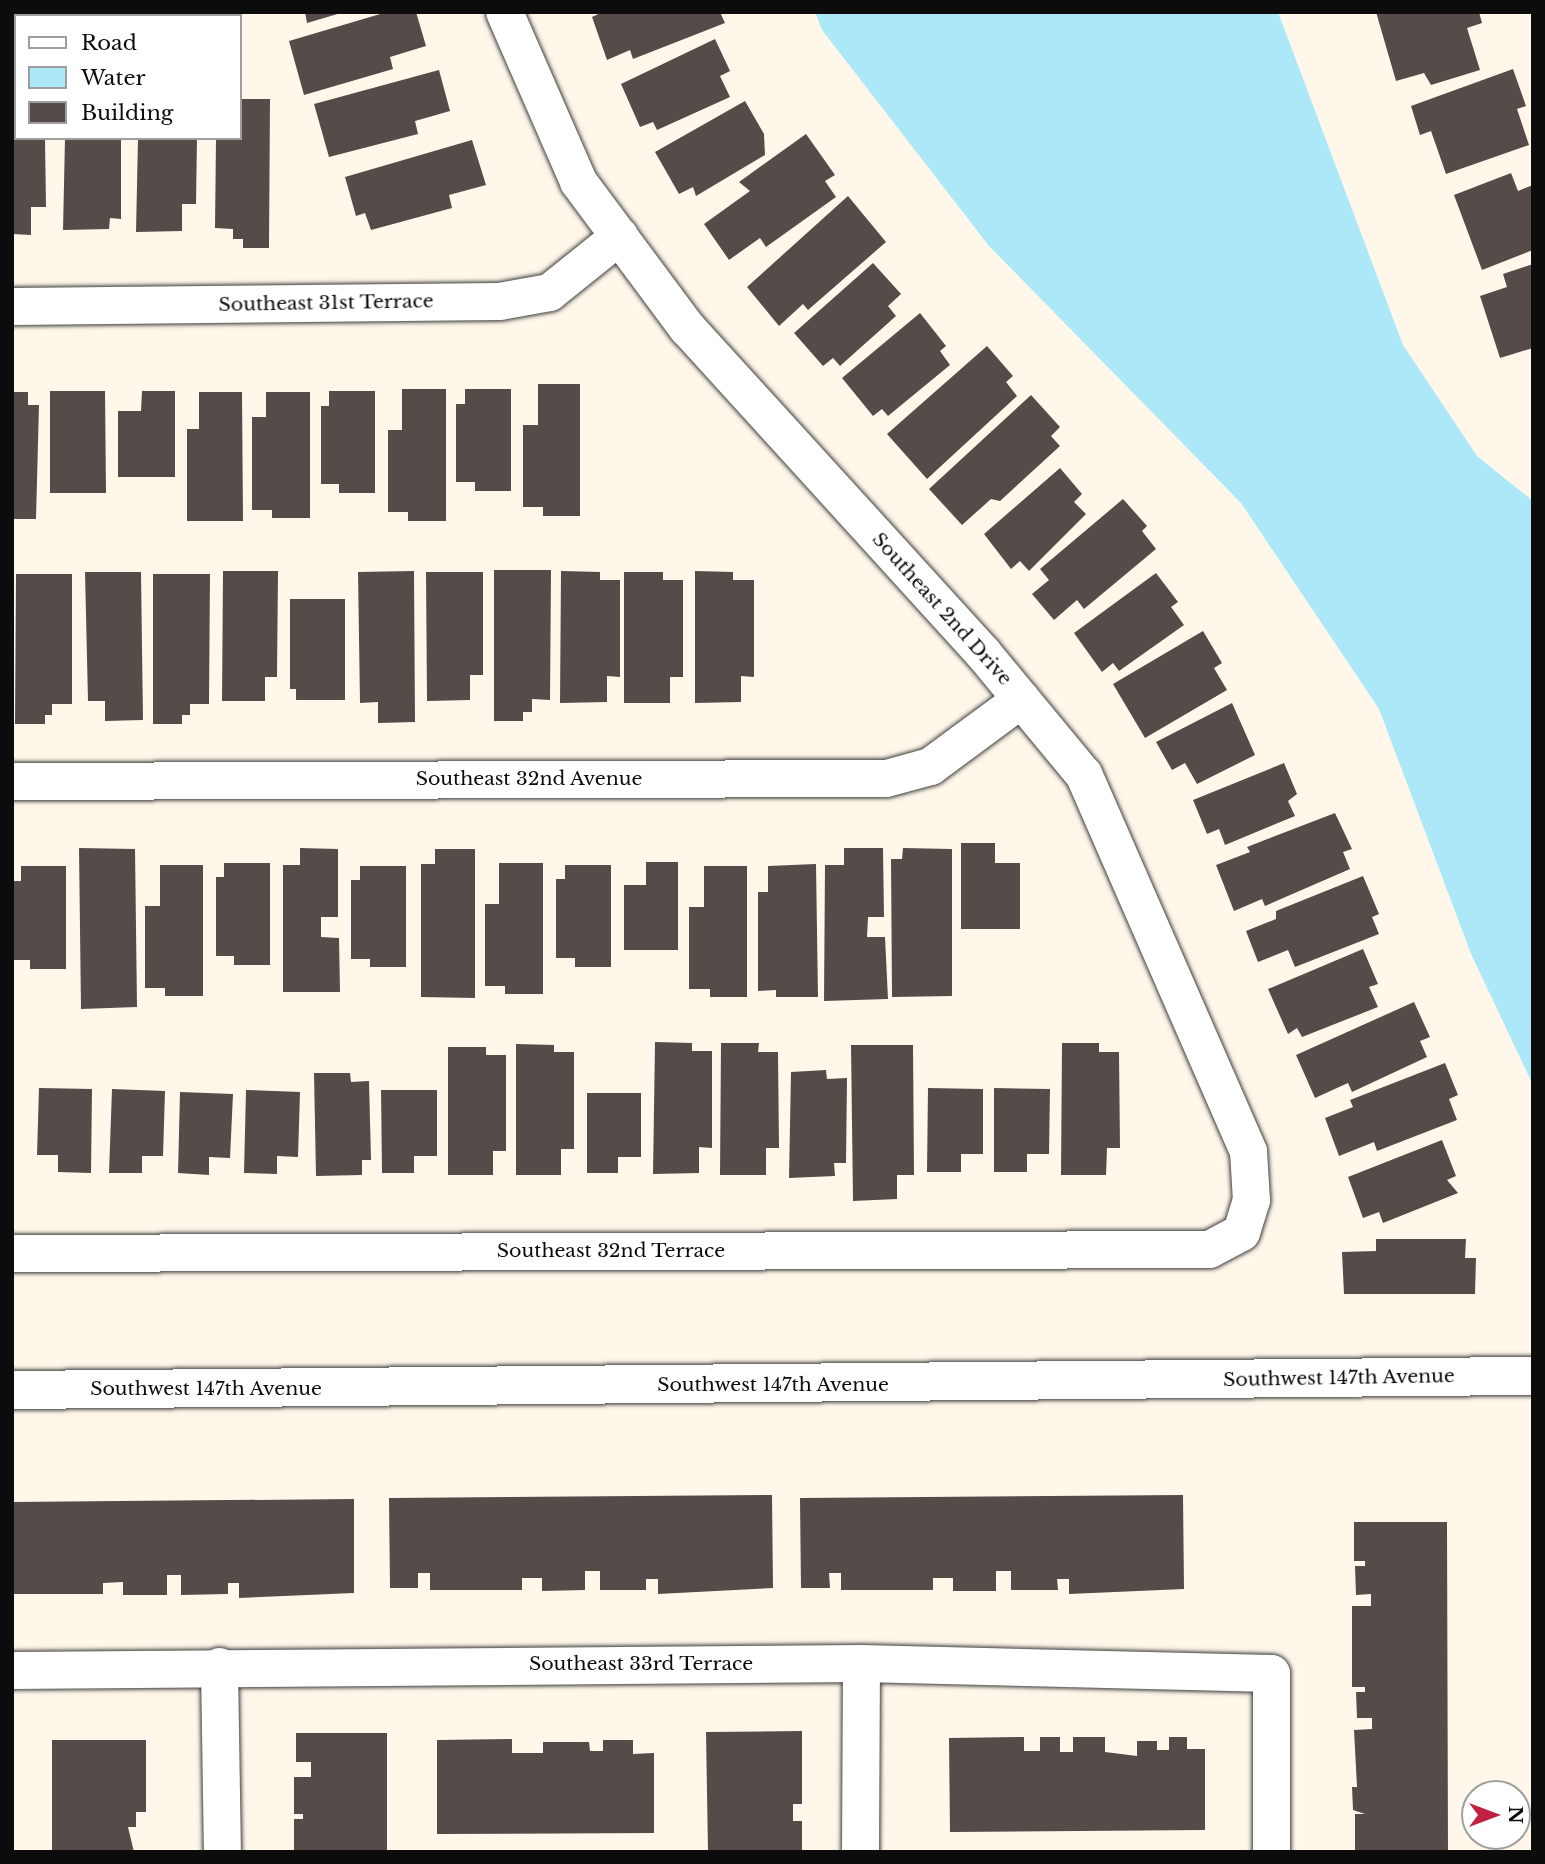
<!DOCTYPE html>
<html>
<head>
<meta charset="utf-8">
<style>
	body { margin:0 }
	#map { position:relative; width:1545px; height:1864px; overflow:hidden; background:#fff8ea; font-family:"Libre Baskerville",serif }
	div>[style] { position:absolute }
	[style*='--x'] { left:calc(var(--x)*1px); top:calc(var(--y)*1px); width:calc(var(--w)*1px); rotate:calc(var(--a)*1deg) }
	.water>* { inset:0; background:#ade8f8 }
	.building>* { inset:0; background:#554b48 }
	.roads { filter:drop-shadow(0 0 2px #3f3f3f) drop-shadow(0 0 2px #3f3f3f) }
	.minor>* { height:37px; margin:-18.5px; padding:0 18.5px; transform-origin:18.5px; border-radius:18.5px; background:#fff }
	.tertiary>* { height:38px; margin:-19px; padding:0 19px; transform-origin:19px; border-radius:19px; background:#fff }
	span { translate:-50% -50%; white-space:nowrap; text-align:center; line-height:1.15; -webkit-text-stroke:7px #fff; paint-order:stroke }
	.street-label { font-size:19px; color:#0c0c0c }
	.frame { position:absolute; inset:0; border:14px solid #0c0c0c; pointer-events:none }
	.legend { position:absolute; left:14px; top:14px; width:228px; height:126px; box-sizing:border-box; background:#fff; border:2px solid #9e9e9e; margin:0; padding:9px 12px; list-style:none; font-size:21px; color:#0c0c0c }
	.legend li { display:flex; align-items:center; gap:14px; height:35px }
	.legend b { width:35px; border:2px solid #9e9e9e }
	.north { position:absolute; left:1461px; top:1780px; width:70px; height:70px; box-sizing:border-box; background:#fff; border:2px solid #9e9e9e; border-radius:50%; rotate:90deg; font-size:19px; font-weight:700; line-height:28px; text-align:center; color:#0c0c0c }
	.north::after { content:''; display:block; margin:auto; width:24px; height:32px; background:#c02041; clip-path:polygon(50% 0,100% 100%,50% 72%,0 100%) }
</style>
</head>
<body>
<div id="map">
	<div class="water">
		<i style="clip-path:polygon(815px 12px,1278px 12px,1403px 345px,1477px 456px,1533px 501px,1533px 1085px,1471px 954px,1379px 709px,1241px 503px,989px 246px,822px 30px)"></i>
	</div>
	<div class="building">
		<i style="clip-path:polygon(305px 12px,341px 12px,341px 13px,307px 23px)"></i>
		<i style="clip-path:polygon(387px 12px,416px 12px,426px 46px,390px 57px,393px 69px,304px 95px,289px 41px)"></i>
		<i style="clip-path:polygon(603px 12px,720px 12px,725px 23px,633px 59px,630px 50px,607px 60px,592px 17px)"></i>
		<i style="clip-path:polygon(1376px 12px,1479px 12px,1482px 23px,1467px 28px,1480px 70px,1431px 85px,1424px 73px,1396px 81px)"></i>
		<i style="clip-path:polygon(715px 39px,730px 71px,720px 76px,730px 97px,657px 130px,653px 122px,640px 127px,621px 84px)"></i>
		<i style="clip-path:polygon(1513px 69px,1526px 106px,1517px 109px,1529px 145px,1446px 174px,1431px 131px,1420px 135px,1411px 106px)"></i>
		<i style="clip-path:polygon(439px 70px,450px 111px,415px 121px,418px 134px,329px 157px,314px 104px)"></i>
		<i style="clip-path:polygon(12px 98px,16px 138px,45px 138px,46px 207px,31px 207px,31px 235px,12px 234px)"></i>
		<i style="clip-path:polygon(240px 99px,270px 99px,269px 248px,243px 248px,243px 239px,233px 239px,233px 229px,215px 228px,216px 138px,240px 138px)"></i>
		<i style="clip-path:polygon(745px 101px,764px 134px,765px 155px,696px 196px,693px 187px,679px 194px,655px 152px)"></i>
		<i style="clip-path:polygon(806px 134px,835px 175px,825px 181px,836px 197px,766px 247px,760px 238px,729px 260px,704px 224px,750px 191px,739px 182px)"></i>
		<i style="clip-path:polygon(65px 138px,121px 138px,121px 219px,110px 218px,109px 229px,63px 230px)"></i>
		<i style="clip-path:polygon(138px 138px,197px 138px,196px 204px,182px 204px,182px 231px,136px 232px)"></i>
		<i style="clip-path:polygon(472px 140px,486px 185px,449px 195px,452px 208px,371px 230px,365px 213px,356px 216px,345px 177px)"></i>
		<i style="clip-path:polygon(1511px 173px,1518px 191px,1533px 185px,1533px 250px,1482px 270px,1454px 195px)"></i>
		<i style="clip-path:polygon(848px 196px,886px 242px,808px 310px,803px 304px,779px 326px,747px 287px)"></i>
		<i style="clip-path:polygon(873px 263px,901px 294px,888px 306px,896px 316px,840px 366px,833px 358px,823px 366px,794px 333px)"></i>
		<i style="clip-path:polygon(1533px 264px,1533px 348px,1500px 358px,1480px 296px,1507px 287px,1503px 274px)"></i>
		<i style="clip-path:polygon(920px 313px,946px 346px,940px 351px,950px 365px,888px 416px,882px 409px,873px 416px,842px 378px)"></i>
		<i style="clip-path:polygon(987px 346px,1013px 376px,1006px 382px,1017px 396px,927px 479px,887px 434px)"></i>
		<i style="clip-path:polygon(538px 384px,580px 384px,580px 516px,543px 516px,543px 507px,523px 507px,523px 425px,538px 425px)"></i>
		<i style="clip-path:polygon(402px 389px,446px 389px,446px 521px,408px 521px,408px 512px,388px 512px,388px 430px,402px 430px)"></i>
		<i style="clip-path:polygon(465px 389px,511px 389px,511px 491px,475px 491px,475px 482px,456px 482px,456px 404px,465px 404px)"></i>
		<i style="clip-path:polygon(50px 391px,105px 391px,106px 493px,50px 493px)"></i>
		<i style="clip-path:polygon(142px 391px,175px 391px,175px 477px,118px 477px,118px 411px,141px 411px)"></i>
		<i style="clip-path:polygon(329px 391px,375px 391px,375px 493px,339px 493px,339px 484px,321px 484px,321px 406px,329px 406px)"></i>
		<i style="clip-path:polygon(12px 392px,28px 392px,28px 405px,39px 405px,36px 519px,12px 519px)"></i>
		<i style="clip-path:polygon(199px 392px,242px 392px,243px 521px,187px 521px,187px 429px,199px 429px)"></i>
		<i style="clip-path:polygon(266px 392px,310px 392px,310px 518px,272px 518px,272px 510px,252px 510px,252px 417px,266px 417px)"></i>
		<i style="clip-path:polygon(1031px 395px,1060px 427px,1051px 436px,1060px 446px,1000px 501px,991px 499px,962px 525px,929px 489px)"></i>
		<i style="clip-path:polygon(1060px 468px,1082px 494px,1074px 502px,1086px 514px,1029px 571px,1020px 561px,1011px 569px,984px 534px)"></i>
		<i style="clip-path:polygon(1123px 499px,1147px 526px,1142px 531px,1156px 549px,1084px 609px,1077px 600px,1054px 620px,1032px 594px,1049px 580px,1040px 569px)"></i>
		<i style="clip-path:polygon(494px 570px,551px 570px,550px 700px,532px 699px,532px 712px,523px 712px,523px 721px,494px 721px)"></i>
		<i style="clip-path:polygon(223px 571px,278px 571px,277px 677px,265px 677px,265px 701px,222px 701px)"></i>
		<i style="clip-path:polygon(414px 571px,415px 722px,378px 723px,378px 702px,360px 703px,358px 572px)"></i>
		<i style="clip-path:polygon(561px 571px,600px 572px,600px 580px,620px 580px,620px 677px,607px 676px,607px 702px,560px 703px)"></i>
		<i style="clip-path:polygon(695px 571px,733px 572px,733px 580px,754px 580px,754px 677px,741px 676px,741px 702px,695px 703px)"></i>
		<i style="clip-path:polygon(85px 572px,141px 572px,143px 720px,105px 721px,105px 701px,88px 701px)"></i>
		<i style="clip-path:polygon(426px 572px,483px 572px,483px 675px,470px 675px,470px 700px,427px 701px)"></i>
		<i style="clip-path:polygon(624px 572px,663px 572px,663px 580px,683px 580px,683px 677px,670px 677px,670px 703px,624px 703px)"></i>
		<i style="clip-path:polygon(1156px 573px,1178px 602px,1171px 607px,1184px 625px,1119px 671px,1113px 663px,1102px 672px,1074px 633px)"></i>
		<i style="clip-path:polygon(16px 574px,72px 574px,72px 704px,52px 704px,52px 715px,45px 715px,45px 724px,15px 724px)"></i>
		<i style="clip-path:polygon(153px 574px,210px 574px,209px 704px,190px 704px,190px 715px,182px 715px,182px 724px,153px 724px)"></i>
		<i style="clip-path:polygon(290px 599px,345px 599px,345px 700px,296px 700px,296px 689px,290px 689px)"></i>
		<i style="clip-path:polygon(1203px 631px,1222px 663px,1214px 668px,1227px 690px,1145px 738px,1113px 684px)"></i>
		<i style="clip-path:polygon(1232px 703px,1255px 755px,1197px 784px,1185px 763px,1172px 770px,1156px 742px)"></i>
		<i style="clip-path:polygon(1284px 763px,1297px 794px,1288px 801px,1295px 816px,1225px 845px,1219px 829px,1207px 834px,1193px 800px)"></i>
		<i style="clip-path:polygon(1335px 813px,1352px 849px,1343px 852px,1350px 869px,1265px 906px,1262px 899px,1234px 911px,1216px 865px,1250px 852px,1247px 847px)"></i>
		<i style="clip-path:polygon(961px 843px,995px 843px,995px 863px,1020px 863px,1020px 929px,961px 929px)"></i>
		<i style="clip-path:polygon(79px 848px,135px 849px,137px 1007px,81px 1009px)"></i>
		<i style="clip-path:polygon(300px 848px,338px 849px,338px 917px,321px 917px,321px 937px,339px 938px,340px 992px,283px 992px,283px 865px,300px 865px)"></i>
		<i style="clip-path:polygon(844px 848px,883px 848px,884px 917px,868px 917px,867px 937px,885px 937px,888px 999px,824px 1001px,825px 865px,844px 865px)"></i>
		<i style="clip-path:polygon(903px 848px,952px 849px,952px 996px,892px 997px,891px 859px,902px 859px)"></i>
		<i style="clip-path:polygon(435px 849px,475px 849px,475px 998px,421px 997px,421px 864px,435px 864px)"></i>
		<i style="clip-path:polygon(646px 862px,678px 862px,678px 950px,624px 950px,624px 885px,646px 885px)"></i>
		<i style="clip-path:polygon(224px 863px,270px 863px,270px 965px,234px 965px,234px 956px,216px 956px,216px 877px,224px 877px)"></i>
		<i style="clip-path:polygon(499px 863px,543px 863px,543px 994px,505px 994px,505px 986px,485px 986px,485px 904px,499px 904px)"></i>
		<i style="clip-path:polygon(816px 864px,818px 997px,776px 997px,776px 990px,758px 991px,758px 892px,768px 892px,768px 866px)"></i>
		<i style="clip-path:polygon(160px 865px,203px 865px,203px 996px,165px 996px,165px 988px,145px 988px,145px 906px,160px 906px)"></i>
		<i style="clip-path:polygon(565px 865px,611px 865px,611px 967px,575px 967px,575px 958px,556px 958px,556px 879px,565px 879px)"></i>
		<i style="clip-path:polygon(21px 866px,66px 866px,66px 969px,30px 969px,30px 960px,12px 960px,12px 881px,21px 881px)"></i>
		<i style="clip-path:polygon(360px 866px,406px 866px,406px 967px,370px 967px,370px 959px,351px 959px,351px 880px,360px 880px)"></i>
		<i style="clip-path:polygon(704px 866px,747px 866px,747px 997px,710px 997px,710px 989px,689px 989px,689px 907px,704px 907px)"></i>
		<i style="clip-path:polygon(1363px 876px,1379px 914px,1372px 917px,1379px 934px,1295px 967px,1288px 950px,1258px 962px,1246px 931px,1276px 919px,1276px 911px)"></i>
		<i style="clip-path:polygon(1363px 949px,1378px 984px,1369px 987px,1378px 1007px,1302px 1037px,1297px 1028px,1288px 1034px,1268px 989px)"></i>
		<i style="clip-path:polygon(1414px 1002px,1430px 1037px,1420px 1041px,1427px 1057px,1352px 1092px,1348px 1083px,1315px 1098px,1296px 1055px)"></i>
		<i style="clip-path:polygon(655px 1042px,692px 1043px,692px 1051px,712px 1051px,712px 1148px,699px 1147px,699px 1173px,653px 1174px)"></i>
		<i style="clip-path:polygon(721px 1043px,759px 1043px,758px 1052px,778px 1052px,779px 1148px,766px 1148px,766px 1175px,720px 1175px)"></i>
		<i style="clip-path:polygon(1062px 1043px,1099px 1043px,1099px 1052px,1119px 1052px,1120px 1148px,1107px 1148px,1106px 1175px,1061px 1175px)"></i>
		<i style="clip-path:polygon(516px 1044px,554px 1045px,554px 1052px,574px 1052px,574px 1149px,561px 1149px,561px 1175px,516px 1175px)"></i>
		<i style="clip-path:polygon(851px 1045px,913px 1045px,914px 1175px,897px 1175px,897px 1199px,853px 1201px)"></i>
		<i style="clip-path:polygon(448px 1047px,486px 1047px,486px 1055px,506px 1055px,506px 1151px,493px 1151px,493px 1175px,448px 1175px)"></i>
		<i style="clip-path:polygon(1445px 1063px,1458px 1095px,1449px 1099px,1457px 1120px,1377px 1151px,1374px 1142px,1339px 1156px,1325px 1118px,1353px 1107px,1350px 1100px)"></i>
		<i style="clip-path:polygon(826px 1070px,827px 1079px,847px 1078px,846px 1163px,834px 1163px,835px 1176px,789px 1178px,791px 1072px)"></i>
		<i style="clip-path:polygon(314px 1073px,350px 1073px,351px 1082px,369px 1081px,371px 1160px,362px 1160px,362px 1175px,316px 1176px)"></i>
		<i style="clip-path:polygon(39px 1088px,92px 1089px,91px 1173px,58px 1172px,58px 1155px,37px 1155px)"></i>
		<i style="clip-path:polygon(928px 1088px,983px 1089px,983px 1154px,961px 1154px,961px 1172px,927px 1172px)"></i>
		<i style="clip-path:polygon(994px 1088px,1050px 1089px,1049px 1154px,1027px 1154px,1027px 1172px,994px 1172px)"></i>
		<i style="clip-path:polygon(112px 1089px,165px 1091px,163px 1156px,142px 1156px,142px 1173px,109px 1173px)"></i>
		<i style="clip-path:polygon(246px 1090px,300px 1092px,298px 1157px,277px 1156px,277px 1174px,244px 1173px)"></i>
		<i style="clip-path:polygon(381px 1090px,437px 1090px,437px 1156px,414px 1156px,414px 1173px,382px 1173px)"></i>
		<i style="clip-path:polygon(180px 1092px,233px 1094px,230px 1158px,209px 1157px,209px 1175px,178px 1173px)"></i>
		<i style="clip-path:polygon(587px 1093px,641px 1093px,641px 1157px,618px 1157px,618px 1173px,587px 1173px)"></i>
		<i style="clip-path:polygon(1442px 1140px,1456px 1176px,1447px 1180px,1458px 1193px,1383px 1223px,1379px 1212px,1363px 1218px,1348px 1177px)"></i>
		<i style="clip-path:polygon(1376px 1239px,1466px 1239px,1465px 1258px,1476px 1258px,1475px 1294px,1344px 1294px,1342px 1252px,1376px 1251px)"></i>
		<i style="clip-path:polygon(772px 1495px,773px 1588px,658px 1594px,658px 1579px,646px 1579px,646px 1590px,600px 1590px,600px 1571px,585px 1571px,585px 1590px,542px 1591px,542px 1578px,522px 1578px,522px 1590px,430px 1590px,430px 1573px,418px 1573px,418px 1588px,390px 1588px,389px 1498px)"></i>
		<i style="clip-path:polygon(1183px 1495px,1184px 1589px,1069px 1594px,1069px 1579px,1057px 1579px,1058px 1590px,1011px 1590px,1011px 1571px,996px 1571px,996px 1591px,953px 1591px,953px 1578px,933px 1578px,933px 1590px,841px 1590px,841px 1573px,829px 1573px,830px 1588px,801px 1588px,800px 1498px)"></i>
		<i style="clip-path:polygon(354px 1499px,354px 1593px,239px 1598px,239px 1583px,228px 1583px,228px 1594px,181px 1595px,181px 1575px,167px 1575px,167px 1595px,123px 1595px,123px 1582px,103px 1583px,103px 1594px,12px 1594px,12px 1502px)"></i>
		<i style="clip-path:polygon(1354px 1522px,1447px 1522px,1448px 1852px,1355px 1852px,1355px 1814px,1365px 1814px,1353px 1810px,1352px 1787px,1357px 1787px,1354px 1730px,1372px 1729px,1372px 1718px,1357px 1718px,1356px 1692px,1365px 1692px,1365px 1687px,1352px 1687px,1352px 1606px,1371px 1606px,1371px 1594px,1356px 1595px,1355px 1566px,1365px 1566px,1365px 1561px,1354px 1561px)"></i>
		<i style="clip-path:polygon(802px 1731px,802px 1804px,793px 1804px,793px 1821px,802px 1821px,802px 1852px,708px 1852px,706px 1732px)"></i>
		<i style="clip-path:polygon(296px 1733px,387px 1733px,387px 1852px,294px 1852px,294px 1819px,303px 1819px,303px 1814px,294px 1814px,294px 1777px,311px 1777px,311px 1762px,296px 1762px)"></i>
		<i style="clip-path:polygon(1024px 1737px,1024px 1751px,1040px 1751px,1040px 1737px,1060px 1737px,1060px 1752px,1073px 1752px,1073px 1737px,1105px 1737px,1105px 1752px,1137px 1756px,1137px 1741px,1157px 1741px,1157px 1750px,1169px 1750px,1169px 1737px,1187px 1737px,1187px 1749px,1205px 1749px,1205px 1830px,950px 1832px,949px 1738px)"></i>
		<i style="clip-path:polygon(512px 1739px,512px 1753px,543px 1753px,543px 1742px,589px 1742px,590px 1751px,603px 1751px,603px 1740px,633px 1740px,633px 1754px,654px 1753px,654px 1833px,437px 1834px,437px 1740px)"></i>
		<i style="clip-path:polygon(52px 1740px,146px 1740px,146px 1812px,136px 1812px,136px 1827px,128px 1827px,134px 1852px,52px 1852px)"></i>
	</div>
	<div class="roads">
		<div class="minor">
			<i style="--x:12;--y:306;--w:487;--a:-0.6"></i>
			<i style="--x:499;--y:301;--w:51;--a:-10.2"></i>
			<i style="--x:549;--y:292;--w:90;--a:-38.7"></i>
			<i style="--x:12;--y:781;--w:874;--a:-0.2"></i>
			<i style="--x:886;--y:778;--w:46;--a:-15.3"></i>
			<i style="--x:930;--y:766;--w:113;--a:-36.4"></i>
			<i style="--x:12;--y:1253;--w:1197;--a:-0.19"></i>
			<i style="--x:1209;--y:1249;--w:36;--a:-28"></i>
			<i style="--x:1241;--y:1232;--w:34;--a:-73"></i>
			<i style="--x:1251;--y:1200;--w:49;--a:-93.5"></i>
			<i style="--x:1248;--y:1151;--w:412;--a:-113.6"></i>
			<i style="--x:1083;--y:774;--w:157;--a:-129.6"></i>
			<i style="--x:983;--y:653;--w:440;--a:-132.3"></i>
			<i style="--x:687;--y:328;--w:183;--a:-126.6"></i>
			<i style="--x:578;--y:181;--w:184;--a:-113.6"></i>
			<i style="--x:219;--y:1666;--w:186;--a:89.1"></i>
			<i style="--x:12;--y:1670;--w:849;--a:-0.47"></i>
			<i style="--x:861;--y:1663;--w:410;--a:1.4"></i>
			<i style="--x:1271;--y:1673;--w:179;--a:90"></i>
			<i style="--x:860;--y:1852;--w:189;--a:-89.7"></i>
		</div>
		<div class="tertiary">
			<i style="--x:12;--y:1390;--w:1521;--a:-0.53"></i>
		</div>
	</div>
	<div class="street-label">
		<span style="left:326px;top:303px;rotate:-1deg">Southeast 31st Terrace</span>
		<span style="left:942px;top:609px;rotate:48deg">Southeast 2nd Drive</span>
		<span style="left:529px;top:779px">Southeast 32nd Avenue</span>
		<span style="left:611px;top:1251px">Southeast 32nd Terrace</span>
		<span style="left:1339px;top:1378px;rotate:-1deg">Southwest 147th Avenue</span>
		<span style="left:773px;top:1385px">Southwest 147th Avenue</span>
		<span style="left:206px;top:1389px">Southwest 147th Avenue</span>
		<span style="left:641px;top:1664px">Southeast 33rd Terrace</span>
	</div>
	<div class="frame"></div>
	<ul class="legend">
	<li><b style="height:9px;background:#fff"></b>Road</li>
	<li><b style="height:19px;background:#ade8f8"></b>Water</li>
	<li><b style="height:19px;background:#554b48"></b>Building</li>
	</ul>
	<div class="north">N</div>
</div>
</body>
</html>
